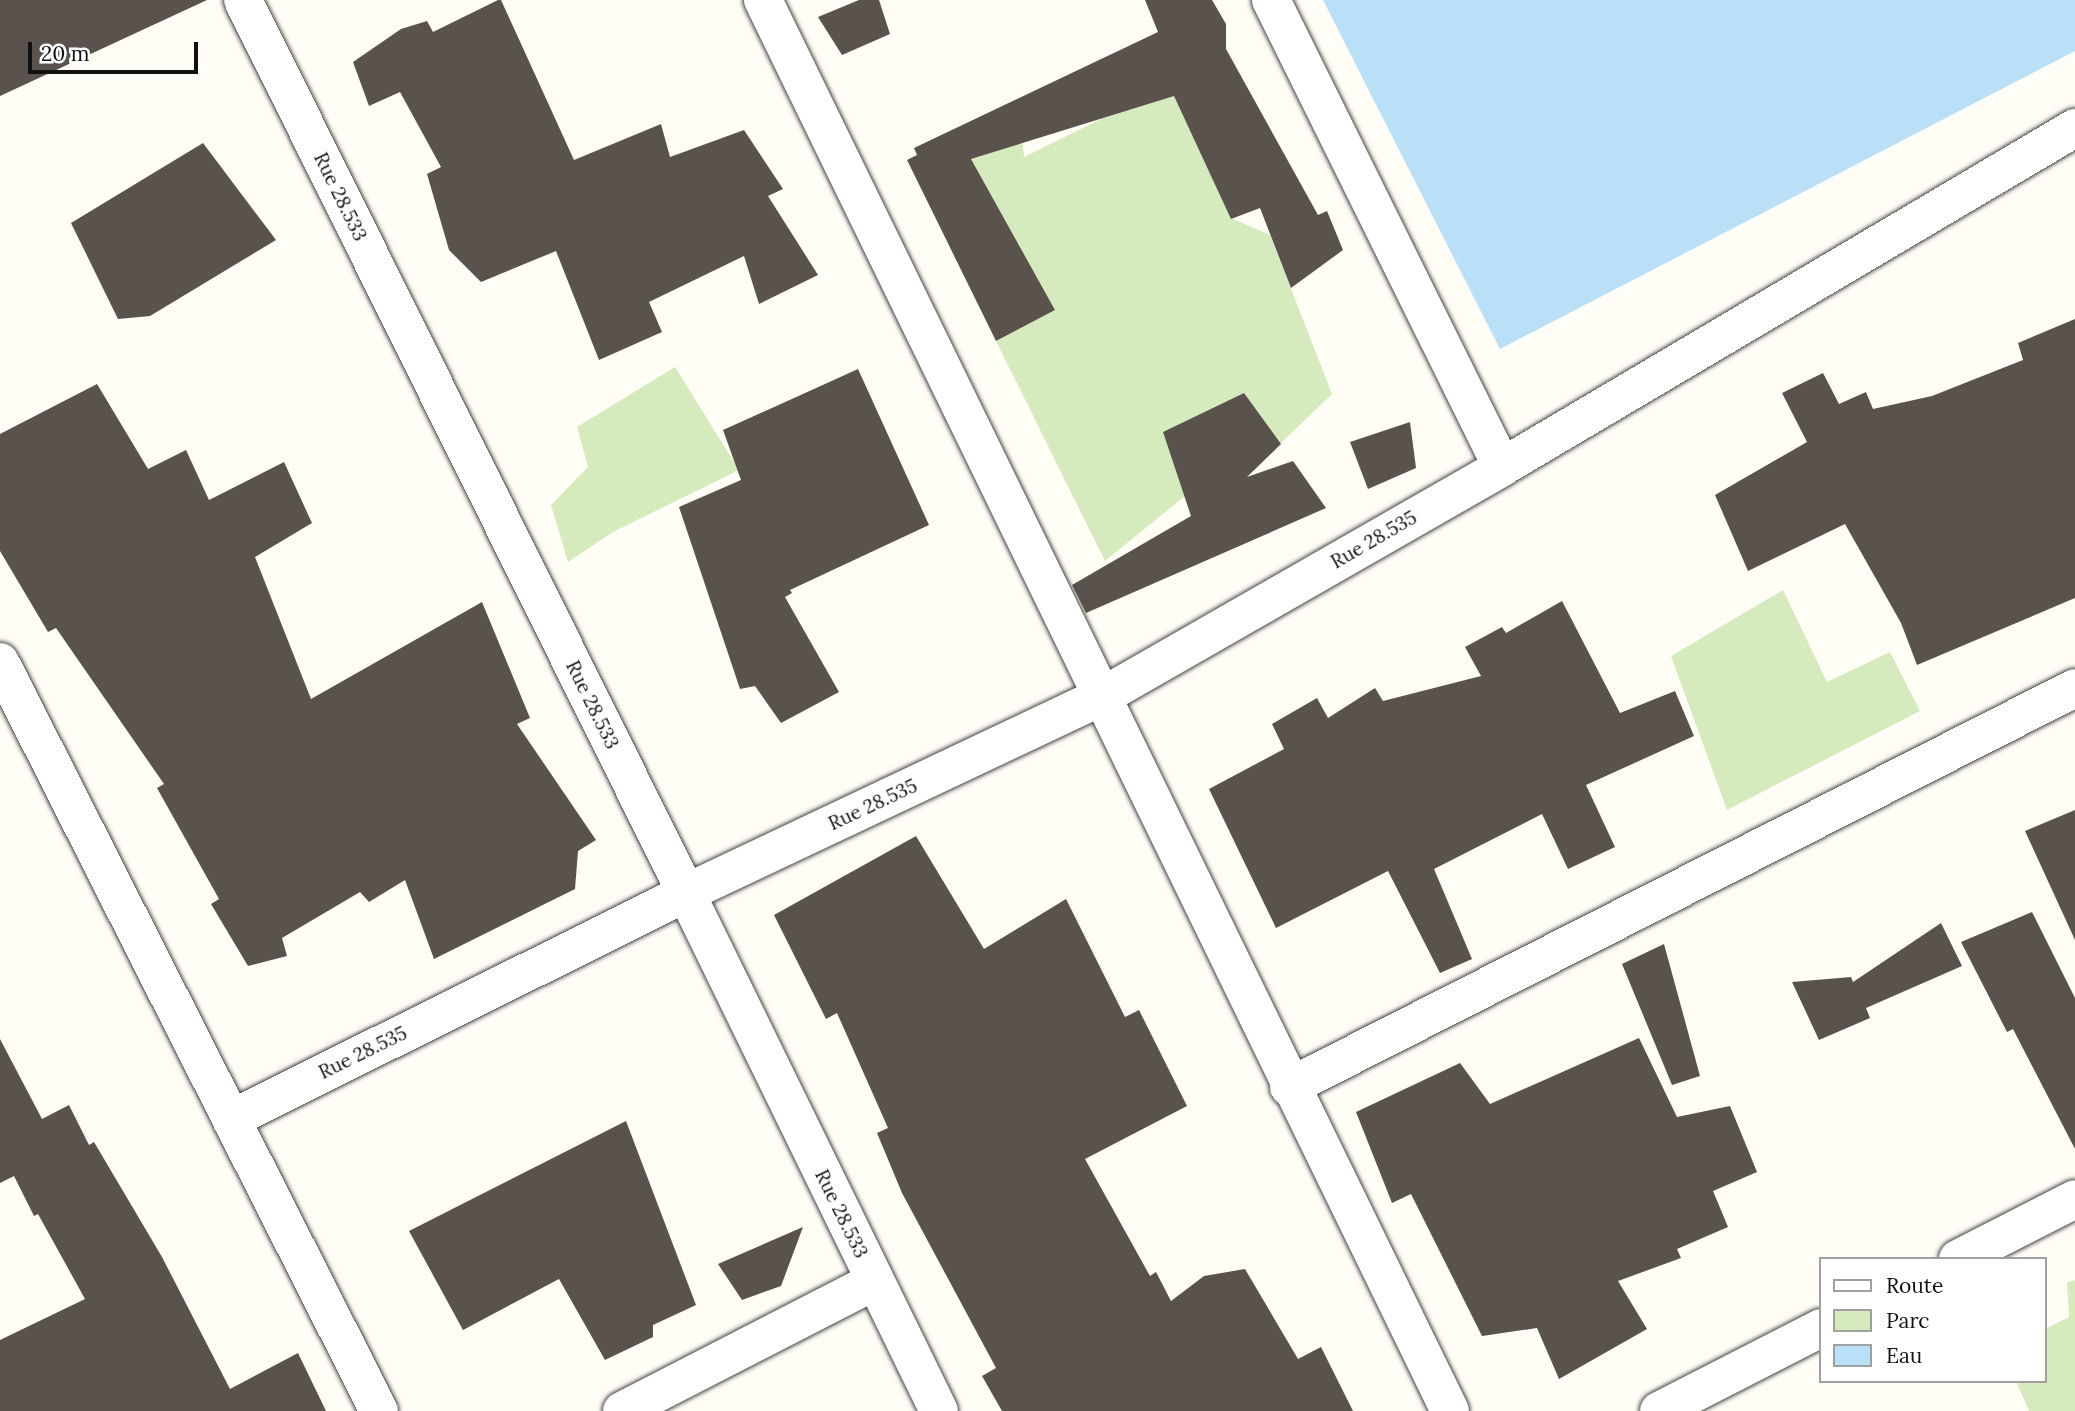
<!DOCTYPE html>
<html>
<head>
<meta charset="utf-8">
<style>
	body { margin:0 }
	#map { position:relative; width:2075px; height:1411px; overflow:hidden; background:#fffdf5; font-family:Lora,serif }
	div>[style] { position:absolute }
	[style*='--x'] { left:calc(var(--x)*1px); top:calc(var(--y)*1px); width:calc(var(--w)*1px); rotate:calc(var(--a)*1deg) }
	.green>* { inset:0; background:#d5ebbd }
	.water>* { inset:0; background:#b9e0f7 }
	.building>* { inset:0; background:#5a524d }
	.roads { filter:drop-shadow(0 0 2px #444) drop-shadow(0 0 2px #444) }
	.minor>* { height:38px; margin:-19px; padding:0 19px; transform-origin:19px; border-radius:19px; background:#fff }
	span { translate:-50% -50%; white-space:nowrap; text-align:center; line-height:1.15; -webkit-text-stroke:7px #fff; paint-order:stroke }
	.street-label { font-size:19px; color:#111 }
	.legend { position:absolute; left:1819px; top:1257px; width:228px; height:126px; box-sizing:border-box; background:#fff; border:2px solid #a0a0a0; margin:0; padding:9px 12px; list-style:none; font-size:21px; color:#111 }
	.legend li { display:flex; align-items:center; gap:14px; height:35px }
	.legend b { width:35px; border:2px solid #a0a0a0 }
	.scale { position:absolute; left:28px; top:42px; width:170px; height:32px; box-sizing:border-box; border:4px solid #111; border-top:0; padding-left:9px; font-size:21px; line-height:24px; white-space:nowrap; color:#111; -webkit-text-stroke:5px #fff; paint-order:stroke }
</style>
</head>
<body>
<div id="map">
	<div class="green">
		<i style="clip-path:polygon(1152px 37px,1179px 106px,1231px 218px,1270px 235px,1332px 394px,1280px 444px,1244px 393px,1164px 432px,1185px 496px,1105px 561px,996px 341px,1055px 310px,956px 132px,1018px 99px,1024px 157px,1103px 118px,1090px 64px)"></i>
		<i style="clip-path:polygon(675px 367px,739px 470px,613px 532px,568px 562px,551px 505px,588px 467px,577px 427px)"></i>
		<i style="clip-path:polygon(1783px 590px,1827px 682px,1890px 652px,1920px 711px,1727px 810px,1671px 656px)"></i>
		<i style="clip-path:polygon(2075px 1280px,2075px 1411px,2029px 1411px,2016px 1381px,2045px 1381px,2045px 1329px,2069px 1317px,2067px 1283px)"></i>
	</div>
	<div class="water">
		<i style="clip-path:polygon(1323px 0,2075px 0,2075px 51px,1500px 349px)"></i>
	</div>
	<div class="building">
		<i style="clip-path:polygon(0 0,207px 0,0 96px)"></i>
		<i style="clip-path:polygon(498px 0,501px 0,574px 160px,661px 124px,670px 157px,744px 130px,783px 189px,768px 196px,818px 275px,759px 304px,744px 256px,649px 302px,662px 332px,599px 360px,556px 251px,481px 282px,449px 250px,427px 174px,441px 167px,400px 92px,369px 106px,353px 62px,401px 29px,427px 21px,433px 32px)"></i>
		<i style="clip-path:polygon(859px 0,879px 0,890px 34px,842px 55px,818px 17px)"></i>
		<i style="clip-path:polygon(1145px 0,1212px 0,1226px 24px,1226px 49px,1318px 215px,1327px 211px,1343px 250px,1291px 288px,1260px 208px,1231px 219px,1174px 96px,971px 159px,1055px 310px,996px 341px,907px 160px,917px 155px,914px 148px,1158px 32px)"></i>
		<i style="clip-path:polygon(203px 143px,276px 240px,150px 316px,118px 319px,71px 223px)"></i>
		<i style="clip-path:polygon(2075px 319px,2075px 598px,1917px 665px,1901px 623px,1845px 524px,1748px 571px,1715px 495px,1807px 442px,1782px 393px,1823px 373px,1839px 404px,1866px 392px,1873px 409px,1932px 396px,2023px 360px,2018px 343px)"></i>
		<i style="clip-path:polygon(858px 369px,929px 525px,790px 590px,792px 593px,785px 597px,839px 692px,781px 723px,755px 686px,740px 689px,679px 507px,741px 480px,723px 430px)"></i>
		<i style="clip-path:polygon(97px 384px,148px 469px,186px 450px,209px 500px,284px 462px,312px 523px,255px 557px,311px 699px,482px 602px,530px 718px,517px 724px,596px 840px,578px 851px,575px 889px,434px 959px,405px 880px,369px 902px,360px 892px,282px 938px,287px 956px,248px 966px,211px 904px,219px 899px,157px 788px,164px 784px,56px 628px,48px 632px,0 551px,0 434px)"></i>
		<i style="clip-path:polygon(1244px 393px,1281px 444px,1247px 477px,1293px 461px,1326px 508px,1086px 613px,1072px 585px,1191px 516px,1163px 432px)"></i>
		<i style="clip-path:polygon(1410px 422px,1416px 468px,1368px 489px,1350px 442px)"></i>
		<i style="clip-path:polygon(1562px 601px,1620px 713px,1675px 691px,1694px 736px,1586px 785px,1615px 847px,1568px 869px,1542px 814px,1434px 869px,1472px 959px,1440px 973px,1388px 871px,1276px 928px,1209px 789px,1284px 749px,1272px 724px,1317px 698px,1328px 718px,1375px 688px,1383px 701px,1481px 676px,1465px 647px,1502px 627px,1506px 633px)"></i>
		<i style="clip-path:polygon(2075px 810px,2075px 940px,2025px 831px)"></i>
		<i style="clip-path:polygon(916px 836px,984px 949px,1066px 899px,1125px 1017px,1139px 1010px,1187px 1106px,1085px 1159px,1150px 1276px,1156px 1272px,1171px 1301px,1204px 1276px,1245px 1269px,1298px 1359px,1321px 1347px,1353px 1411px,1002px 1411px,982px 1376px,996px 1368px,902px 1193px,877px 1133px,888px 1128px,837px 1013px,826px 1019px,774px 915px)"></i>
		<i style="clip-path:polygon(2032px 912px,2075px 998px,2075px 1149px,2013px 1029px,2007px 1032px,1961px 942px)"></i>
		<i style="clip-path:polygon(1941px 923px,1962px 966px,1866px 1008px,1870px 1018px,1819px 1040px,1792px 982px,1851px 977px,1853px 982px)"></i>
		<i style="clip-path:polygon(1664px 944px,1700px 1076px,1672px 1085px,1622px 964px)"></i>
		<i style="clip-path:polygon(1639px 1038px,1677px 1117px,1730px 1106px,1757px 1172px,1713px 1191px,1728px 1227px,1677px 1249px,1681px 1258px,1618px 1281px,1647px 1329px,1559px 1379px,1537px 1328px,1482px 1336px,1411px 1194px,1392px 1203px,1356px 1112px,1460px 1063px,1490px 1104px)"></i>
		<i style="clip-path:polygon(0 1039px,42px 1119px,69px 1105px,89px 1145px,94px 1142px,162px 1257px,230px 1389px,298px 1353px,326px 1411px,0 1411px,0 1340px,85px 1299px,38px 1214px,34px 1216px,14px 1176px,0 1183px)"></i>
		<i style="clip-path:polygon(626px 1121px,696px 1305px,653px 1325px,653px 1337px,605px 1360px,559px 1279px,463px 1330px,409px 1231px)"></i>
		<i style="clip-path:polygon(803px 1227px,781px 1286px,742px 1300px,718px 1264px)"></i>
	</div>
	<div class="roads">
		<div class="minor">
			<i style="--x:243;--y:0;--w:997;--a:63.61"></i>
			<i style="--x:686;--y:893;--w:576;--a:63.97"></i>
			<i style="--x:763;--y:0;--w:1569;--a:64.04"></i>
			<i style="--x:1271;--y:0;--w:521;--a:63.68"></i>
			<i style="--x:0;--y:662;--w:839;--a:63.16"></i>
			<i style="--x:1289;--y:1087;--w:881;--a:-26.91"></i>
			<i style="--x:231;--y:1119;--w:508;--a:-26.41"></i>
			<i style="--x:686;--y:893;--w:459;--a:-25.3"></i>
			<i style="--x:1101;--y:697;--w:462;--a:-29.8"></i>
			<i style="--x:1502;--y:467;--w:666;--a:-30.61"></i>
			<i style="--x:1958;--y:1259;--w:131;--a:-27.1"></i>
			<i style="--x:622;--y:1411;--w:282;--a:-27.2"></i>
			<i style="--x:1659;--y:1411;--w:182;--a:-27.1"></i>
		</div>
	</div>
	<div class="street-label">
		<span style="left:340px;top:197px;rotate:64deg">Rue 28.533</span>
		<span style="left:1374px;top:540px;rotate:-30deg">Rue 28.535</span>
		<span style="left:592px;top:705px;rotate:64deg">Rue 28.533</span>
		<span style="left:873px;top:805px;rotate:-25deg">Rue 28.535</span>
		<span style="left:363px;top:1053px;rotate:-26deg">Rue 28.535</span>
		<span style="left:841px;top:1214px;rotate:64deg">Rue 28.533</span>
	</div>
	<ul class="legend">
	<li><b style="height:9px;background:#fff"></b>Route</li>
	<li><b style="height:19px;background:#d5ebbd"></b>Parc</li>
	<li><b style="height:19px;background:#b9e0f7"></b>Eau</li>
	</ul>
	<div class="scale">20 m</div>
</div>
</body>
</html>
